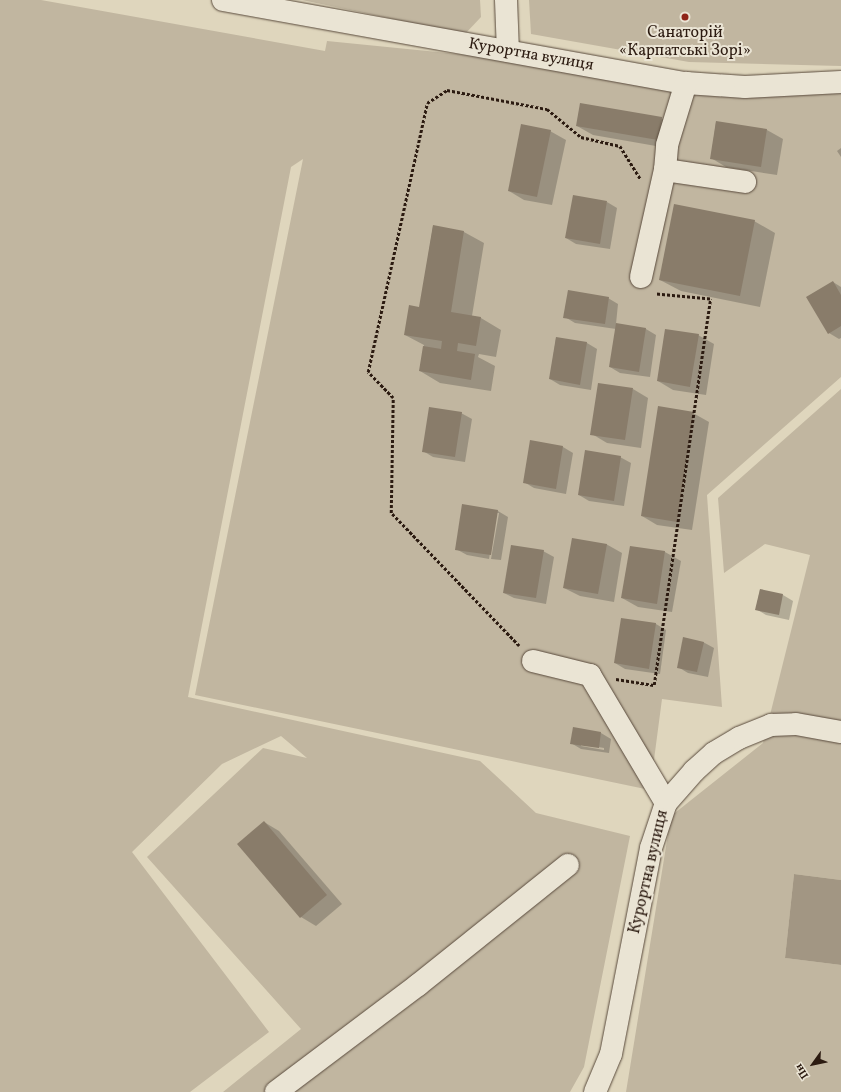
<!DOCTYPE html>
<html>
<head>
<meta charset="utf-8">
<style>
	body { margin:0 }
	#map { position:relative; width:841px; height:1092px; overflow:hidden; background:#dfd6bd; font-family:Vollkorn,serif }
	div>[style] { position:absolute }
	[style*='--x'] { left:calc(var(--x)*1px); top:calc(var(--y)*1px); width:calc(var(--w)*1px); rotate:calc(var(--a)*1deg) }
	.green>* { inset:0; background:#c1b6a0 }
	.water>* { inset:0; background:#a29683 }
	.shadow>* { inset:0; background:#0003 }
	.building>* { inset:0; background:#897c6a }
	.path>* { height:2.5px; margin-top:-1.25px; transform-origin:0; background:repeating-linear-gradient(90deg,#2c1b11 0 3px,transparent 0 5px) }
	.roads { filter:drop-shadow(0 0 1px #594a3c) drop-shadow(0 0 1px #594a3c) }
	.minor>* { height:22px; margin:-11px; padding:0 11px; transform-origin:11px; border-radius:11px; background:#eae4d4 }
	.dots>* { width:11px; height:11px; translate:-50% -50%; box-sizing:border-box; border:2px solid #eae4d4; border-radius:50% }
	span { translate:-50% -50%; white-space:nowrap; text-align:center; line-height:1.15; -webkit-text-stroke:4px #eae4d4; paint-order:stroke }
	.poi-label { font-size:16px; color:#2c1b11 }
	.street-label { font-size:16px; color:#2c1b11 }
	.north { position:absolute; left:793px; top:1044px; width:40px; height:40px; -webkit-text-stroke:3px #eae4d4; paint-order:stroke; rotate:237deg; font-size:11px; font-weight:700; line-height:16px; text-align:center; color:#2c1b11 }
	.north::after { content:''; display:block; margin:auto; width:14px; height:18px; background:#2c1b11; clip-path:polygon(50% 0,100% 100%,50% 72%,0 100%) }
</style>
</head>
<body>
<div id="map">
	<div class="green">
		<i style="clip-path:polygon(0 0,41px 0,325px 51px,327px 41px,841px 92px,841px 377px,707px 495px,722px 707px,662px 699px,650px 790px,195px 695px,303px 159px,291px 167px,188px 697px,480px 761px,536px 813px,630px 836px,584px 1067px,570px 1092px,223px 1092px,301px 1029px,147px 857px,263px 748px,307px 758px,281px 736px,222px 764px,132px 852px,269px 1032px,190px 1092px,0 1092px)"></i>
		<i style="clip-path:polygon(302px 0,480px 0,481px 17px,465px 34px)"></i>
		<i style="clip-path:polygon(529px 0,841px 0,841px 66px,689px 62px,531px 34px)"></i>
		<i style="clip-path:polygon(841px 389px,841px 880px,794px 874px,785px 958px,841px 965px,841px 1092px,626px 1092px,671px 816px,763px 743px,810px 555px,765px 544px,724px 573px,718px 498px)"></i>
	</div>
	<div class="water">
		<i style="clip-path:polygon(794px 874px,841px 880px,841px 965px,785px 958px)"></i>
	</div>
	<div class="shadow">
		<i style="clip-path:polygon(661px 118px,677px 127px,673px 149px,593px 135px,577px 126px)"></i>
		<i style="clip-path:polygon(716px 122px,767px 130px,783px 139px,777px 175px,726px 167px,711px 158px)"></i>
		<i style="clip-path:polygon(550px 131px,566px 140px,552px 205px,524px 200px,509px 191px)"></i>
		<i style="clip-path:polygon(841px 148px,841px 157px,837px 151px)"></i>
		<i style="clip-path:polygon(607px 202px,617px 208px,610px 249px,576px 244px,566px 238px)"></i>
		<i style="clip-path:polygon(754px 221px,775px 233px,760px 307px,681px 291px,660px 280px)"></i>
		<i style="clip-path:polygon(433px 226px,464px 232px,484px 243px,472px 316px,481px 318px,501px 330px,496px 357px,479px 354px,478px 357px,495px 366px,491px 391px,440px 383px,420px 371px,424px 345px,405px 335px,420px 308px)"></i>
		<i style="clip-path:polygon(833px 282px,841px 287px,841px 338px,839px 339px,829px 333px)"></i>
		<i style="clip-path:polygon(608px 298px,618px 304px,616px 324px,646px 329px,656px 335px,650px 377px,620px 373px,610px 367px,616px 329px,575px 323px,565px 317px)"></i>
		<i style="clip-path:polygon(698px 335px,714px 344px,706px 395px,673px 390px,658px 381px)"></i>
		<i style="clip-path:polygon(556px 338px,587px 343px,597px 349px,591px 390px,560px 385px,550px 379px)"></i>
		<i style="clip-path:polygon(633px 389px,648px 398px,641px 448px,607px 443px,592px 434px)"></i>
		<i style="clip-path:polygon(461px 413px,472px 419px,465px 462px,433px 457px,423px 451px)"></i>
		<i style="clip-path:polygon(693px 413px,709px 422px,692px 530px,657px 525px,642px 516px)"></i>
		<i style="clip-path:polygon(531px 441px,563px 447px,573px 453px,566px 494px,534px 488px,524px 482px)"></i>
		<i style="clip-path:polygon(620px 457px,631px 463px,624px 506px,589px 501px,579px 495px)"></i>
		<i style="clip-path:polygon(463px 505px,498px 511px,508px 517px,501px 560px,491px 559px,499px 513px,497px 513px,489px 559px,467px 555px,456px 549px)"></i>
		<i style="clip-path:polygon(606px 544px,622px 553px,614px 602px,580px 596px,564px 588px)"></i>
		<i style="clip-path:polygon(631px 547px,665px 552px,681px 561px,672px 612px,638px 607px,622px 598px)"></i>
		<i style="clip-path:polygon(543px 551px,554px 557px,546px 604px,514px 598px,504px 593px)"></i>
		<i style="clip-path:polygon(760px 590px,783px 595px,793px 601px,789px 620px,766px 615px,756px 609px)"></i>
		<i style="clip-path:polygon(622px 619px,656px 624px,666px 630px,660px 674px,625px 669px,615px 663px)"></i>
		<i style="clip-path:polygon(703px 642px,714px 648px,708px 677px,688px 673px,678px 667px)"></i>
		<i style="clip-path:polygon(evenodd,601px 733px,611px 739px,609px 753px,581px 749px,571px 743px,601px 733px,581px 744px,604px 748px,604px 750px,581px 746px,581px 744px)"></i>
		<i style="clip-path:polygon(264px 822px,279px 831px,342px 904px,316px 926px,301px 917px)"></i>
	</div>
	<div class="building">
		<i style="clip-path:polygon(580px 103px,662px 117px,658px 140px,576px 126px)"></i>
		<i style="clip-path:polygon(716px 121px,767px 129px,761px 167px,710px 159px)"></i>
		<i style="clip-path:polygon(521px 124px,551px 130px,537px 197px,508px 191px)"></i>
		<i style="clip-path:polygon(573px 195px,607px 201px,600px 244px,565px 238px)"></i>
		<i style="clip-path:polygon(674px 204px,755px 220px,740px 296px,659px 280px)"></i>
		<i style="clip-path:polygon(433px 225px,464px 231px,451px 312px,481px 317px,476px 346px,458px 343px,457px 351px,475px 354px,471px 380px,419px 371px,423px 346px,441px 349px,442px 341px,404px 335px,409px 305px,419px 307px)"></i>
		<i style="clip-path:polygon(833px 281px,841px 295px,841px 326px,828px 334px,806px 297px)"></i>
		<i style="clip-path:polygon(568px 290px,609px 297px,605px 324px,563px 318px)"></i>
		<i style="clip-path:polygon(616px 323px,646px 328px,639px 372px,609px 367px)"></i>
		<i style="clip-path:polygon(665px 329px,699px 334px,690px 387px,657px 381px)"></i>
		<i style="clip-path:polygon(556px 337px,587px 342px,580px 385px,549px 379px)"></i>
		<i style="clip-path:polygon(598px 383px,633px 388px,625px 440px,590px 435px)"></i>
		<i style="clip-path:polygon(658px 406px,694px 412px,677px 522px,641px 516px)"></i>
		<i style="clip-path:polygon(429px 407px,462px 412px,455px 457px,422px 452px)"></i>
		<i style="clip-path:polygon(530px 440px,563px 446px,556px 489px,523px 483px)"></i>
		<i style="clip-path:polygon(585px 450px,621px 456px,614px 501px,578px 495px)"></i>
		<i style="clip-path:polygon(462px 504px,498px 510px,491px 555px,455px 550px)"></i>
		<i style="clip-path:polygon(572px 538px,607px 544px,598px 594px,563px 588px)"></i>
		<i style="clip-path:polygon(511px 545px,544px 550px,536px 598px,503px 593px)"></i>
		<i style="clip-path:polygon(630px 546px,665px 551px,657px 604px,621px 598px)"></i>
		<i style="clip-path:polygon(760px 589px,783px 594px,779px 615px,755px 610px)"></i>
		<i style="clip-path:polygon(621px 618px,656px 623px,649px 669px,614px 663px)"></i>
		<i style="clip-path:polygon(683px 637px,704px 642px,697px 672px,677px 668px)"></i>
		<i style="clip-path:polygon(573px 727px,601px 732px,599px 748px,570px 744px)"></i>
		<i style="clip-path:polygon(264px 821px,327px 895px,300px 918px,237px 844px)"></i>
	</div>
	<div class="path">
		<i style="--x:519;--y:646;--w:185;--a:-133.9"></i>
		<i style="--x:391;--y:513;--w:115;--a:-89"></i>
		<i style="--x:393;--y:398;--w:36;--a:-134"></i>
		<i style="--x:368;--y:372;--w:275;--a:-77.6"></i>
		<i style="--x:427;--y:103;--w:24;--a:-33"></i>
		<i style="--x:447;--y:90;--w:102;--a:10.8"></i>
		<i style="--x:547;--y:109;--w:44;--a:39.5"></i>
		<i style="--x:581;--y:137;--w:40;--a:13"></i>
		<i style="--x:620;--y:146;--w:39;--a:58"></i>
		<i style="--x:616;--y:679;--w:38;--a:9"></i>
		<i style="--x:654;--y:685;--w:390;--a:-81.7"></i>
		<i style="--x:710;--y:299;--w:54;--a:-174.7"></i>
	</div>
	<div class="roads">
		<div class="minor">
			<i style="--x:223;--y:0;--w:470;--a:10.2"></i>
			<i style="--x:686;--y:83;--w:59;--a:3.9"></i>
			<i style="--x:745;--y:87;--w:96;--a:-3"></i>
			<i style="--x:506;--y:0;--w:51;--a:87.8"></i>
			<i style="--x:665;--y:170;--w:81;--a:8.5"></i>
			<i style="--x:641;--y:277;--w:110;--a:-77.4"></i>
			<i style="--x:665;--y:170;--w:25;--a:-85"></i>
			<i style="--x:667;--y:145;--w:65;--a:-73"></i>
			<i style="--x:533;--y:661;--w:59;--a:13.8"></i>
			<i style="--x:590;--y:675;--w:149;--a:59.3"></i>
			<i style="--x:276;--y:1092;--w:178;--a:-37"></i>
			<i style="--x:418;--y:985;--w:192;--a:-38.7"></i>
			<i style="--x:595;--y:1092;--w:41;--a:-67.2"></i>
			<i style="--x:611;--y:1054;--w:210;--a:-79"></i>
			<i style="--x:651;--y:848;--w:47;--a:-71.6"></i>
			<i style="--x:666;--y:803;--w:43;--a:-48.8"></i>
			<i style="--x:694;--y:771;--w:27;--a:-42"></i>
			<i style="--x:714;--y:753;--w:29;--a:-31"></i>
			<i style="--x:739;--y:738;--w:35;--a:-22"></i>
			<i style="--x:771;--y:725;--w:25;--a:-2"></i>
			<i style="--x:796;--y:724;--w:46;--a:10.1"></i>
		</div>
	</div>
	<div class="dots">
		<i style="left:685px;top:17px;background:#8f2418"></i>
	</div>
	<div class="poi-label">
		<span style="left:685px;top:42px">Санаторій<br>«Карпатські Зорі»</span>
	</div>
	<div class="street-label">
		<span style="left:531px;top:55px;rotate:10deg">Курортна вулиця</span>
		<span style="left:649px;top:872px;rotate:-77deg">Курортна вулиця</span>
	</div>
	<div class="north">Пн</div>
</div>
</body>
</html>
